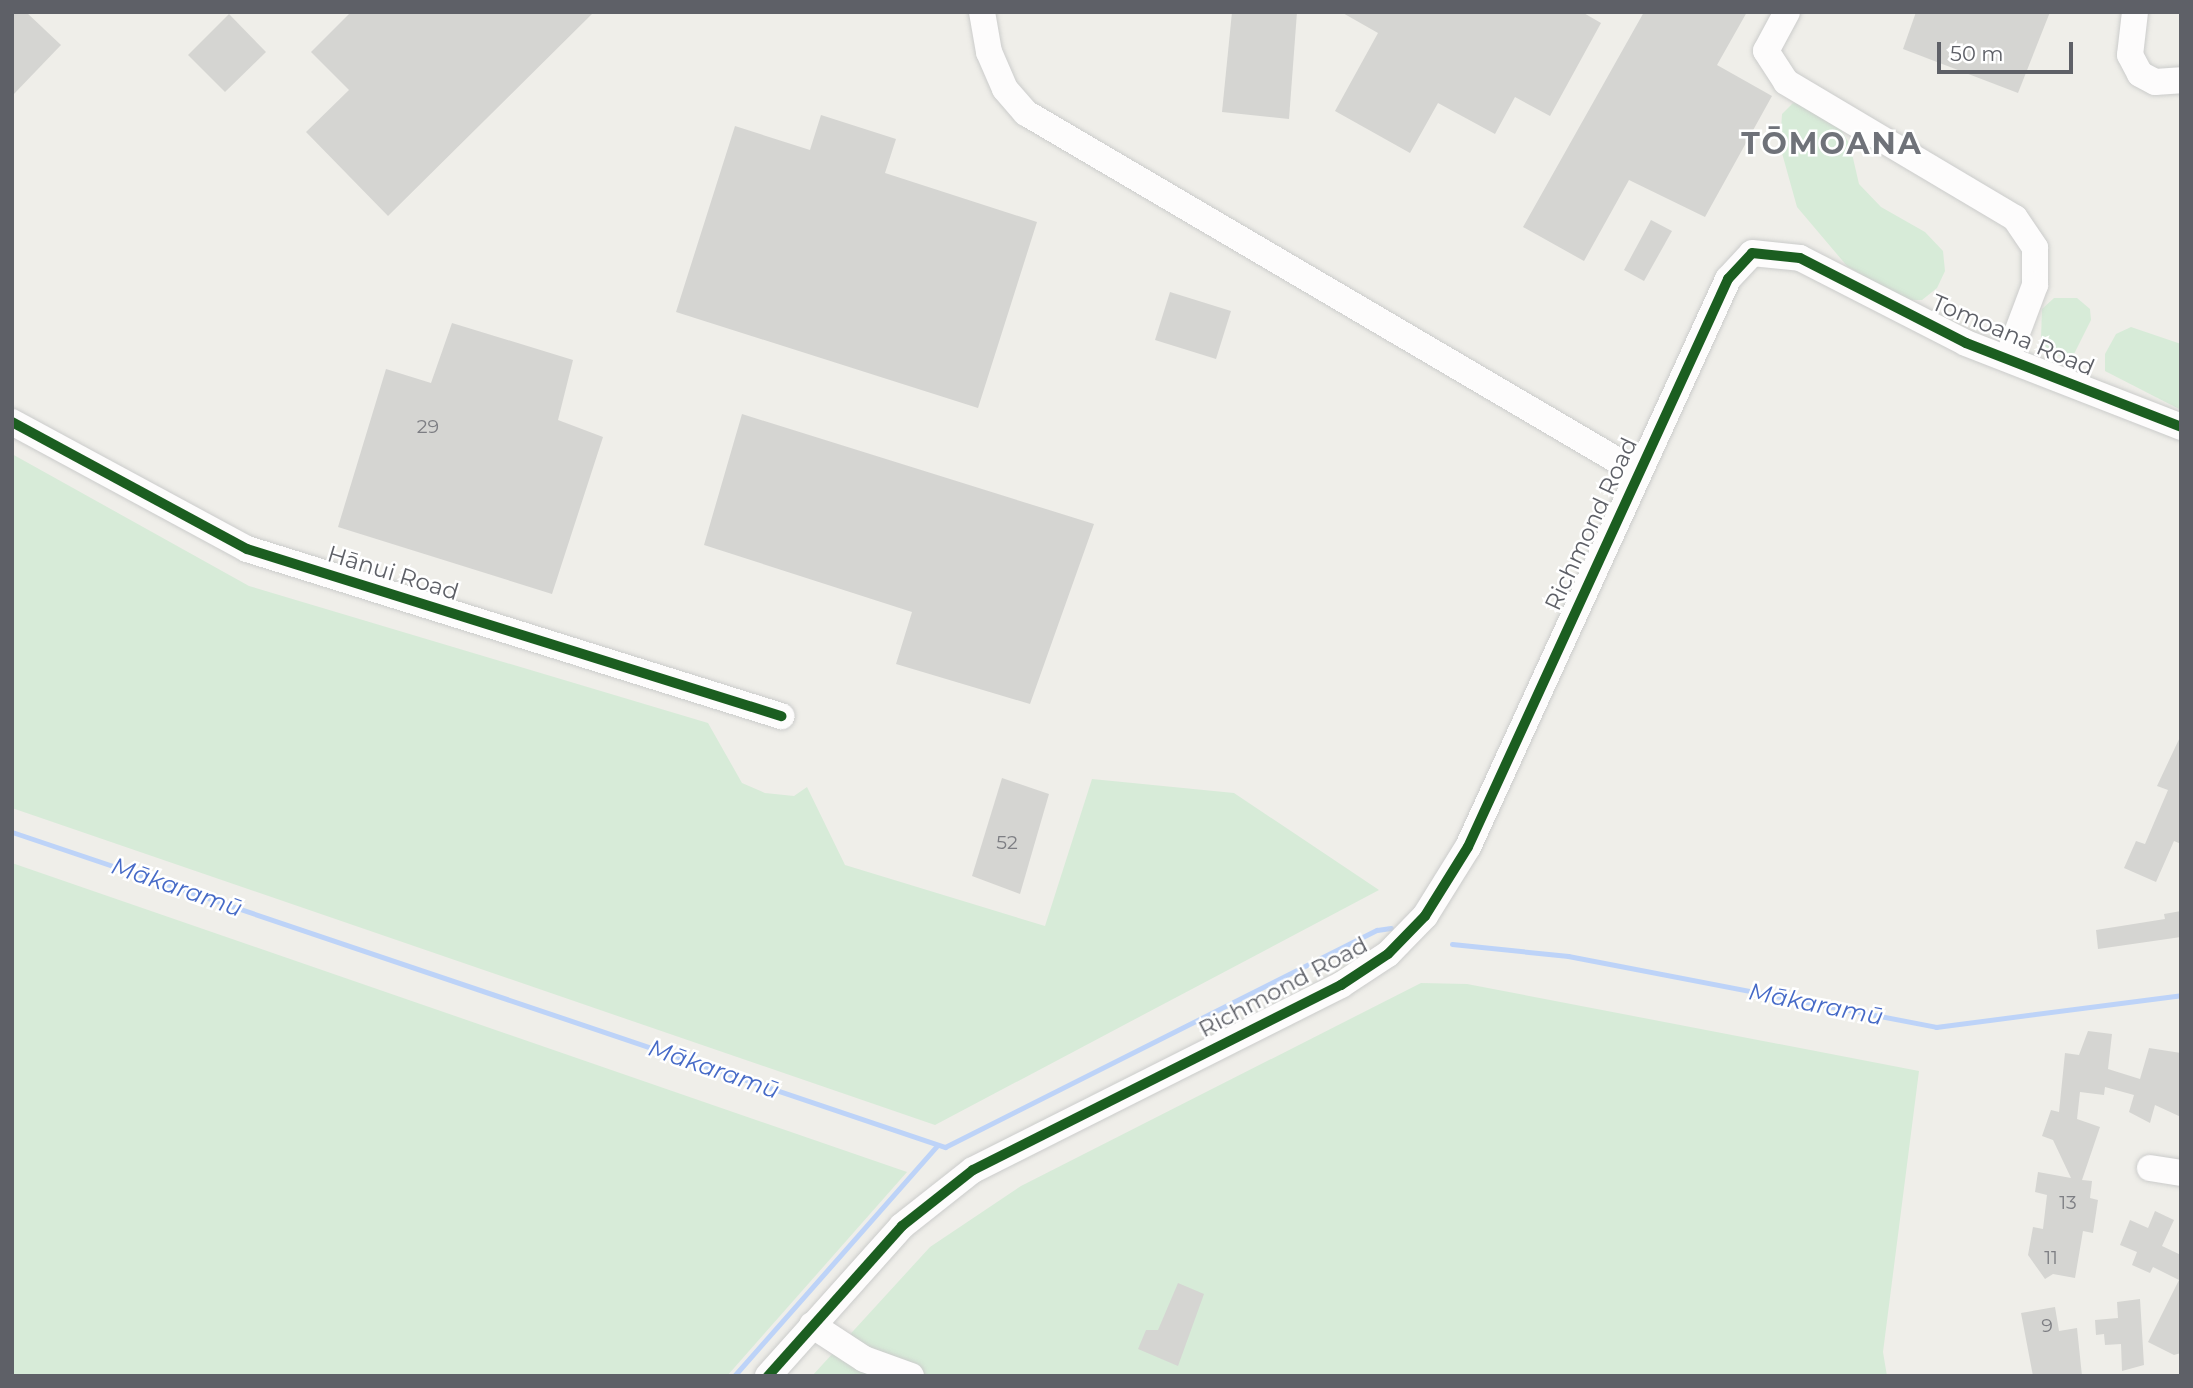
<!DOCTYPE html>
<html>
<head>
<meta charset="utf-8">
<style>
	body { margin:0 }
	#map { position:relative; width:2193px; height:1388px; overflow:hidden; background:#efeee9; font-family:Montserrat,sans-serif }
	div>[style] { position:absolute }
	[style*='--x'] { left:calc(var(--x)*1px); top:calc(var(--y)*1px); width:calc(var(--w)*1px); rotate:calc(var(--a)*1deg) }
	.green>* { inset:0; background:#d7ebd8 }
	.stream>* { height:5px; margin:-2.5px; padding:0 2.5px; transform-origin:2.5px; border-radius:2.5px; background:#bdd3f8 }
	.building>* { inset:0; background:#d5d5d2 }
	.roads { filter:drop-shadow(0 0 2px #cbcccb) drop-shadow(0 0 2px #cbcccb) }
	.minor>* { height:26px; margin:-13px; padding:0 13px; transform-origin:13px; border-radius:13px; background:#fdfcfc }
	.cycleway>* { height:10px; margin:-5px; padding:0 5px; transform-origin:5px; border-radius:5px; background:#1b5e20 }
	span { translate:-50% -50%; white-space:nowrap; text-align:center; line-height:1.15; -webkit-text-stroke:5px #fff; paint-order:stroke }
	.number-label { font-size:19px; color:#7d7e83 }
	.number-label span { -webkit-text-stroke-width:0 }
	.street-label { font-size:23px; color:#5e6067 }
	.water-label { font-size:24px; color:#466ac7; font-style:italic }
	.district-label { font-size:30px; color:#6f7279; font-weight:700; letter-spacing:2px }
	.frame { position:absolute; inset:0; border:14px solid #5e6067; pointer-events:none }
	.scale { position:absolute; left:1937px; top:42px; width:136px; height:32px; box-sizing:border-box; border:4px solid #5e6067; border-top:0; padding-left:9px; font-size:21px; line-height:24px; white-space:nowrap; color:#5e6067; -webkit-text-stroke:5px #fff; paint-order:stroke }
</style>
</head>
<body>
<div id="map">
	<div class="green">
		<i style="clip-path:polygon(1793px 103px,1816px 107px,1836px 121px,1850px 145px,1859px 184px,1881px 207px,1925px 232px,1943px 251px,1945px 271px,1937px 288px,1922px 300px,1903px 300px,1847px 266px,1797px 207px,1780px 146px,1782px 114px)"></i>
		<i style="clip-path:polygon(2054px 298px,2077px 298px,2090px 309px,2091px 320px,2071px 360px,2049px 352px,2041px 338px,2042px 309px)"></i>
		<i style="clip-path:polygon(2131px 327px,2181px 344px,2181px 410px,2105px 371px,2105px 354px,2116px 334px)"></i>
		<i style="clip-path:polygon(12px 454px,249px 586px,708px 723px,742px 783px,765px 793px,794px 796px,807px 787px,845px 865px,1045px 926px,1092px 779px,1234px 793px,1379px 890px,935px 1125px,12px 808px)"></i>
		<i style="clip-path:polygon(12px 863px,907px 1172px,727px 1376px,12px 1376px)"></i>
		<i style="clip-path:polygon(1421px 983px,1467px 984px,1919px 1071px,1883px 1352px,1887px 1376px,812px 1376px,930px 1247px,1021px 1186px)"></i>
	</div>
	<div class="stream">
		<i style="--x:12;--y:832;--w:985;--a:18.66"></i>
		<i style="--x:945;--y:1147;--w:483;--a:-26.7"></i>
		<i style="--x:1377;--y:930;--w:14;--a:-8"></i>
		<i style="--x:1452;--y:944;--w:117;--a:5.9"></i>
		<i style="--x:1568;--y:956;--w:375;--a:10.9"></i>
		<i style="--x:1936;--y:1027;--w:247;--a:-7.4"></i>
		<i style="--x:734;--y:1376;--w:307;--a:-48.6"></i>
	</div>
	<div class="building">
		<i style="clip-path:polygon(12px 12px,26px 12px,61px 45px,12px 96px)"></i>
		<i style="clip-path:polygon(351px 12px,594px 12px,388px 216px,306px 132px,349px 90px,311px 52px)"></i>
		<i style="clip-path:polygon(1232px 12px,1297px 12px,1289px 119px,1222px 112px)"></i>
		<i style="clip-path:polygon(1341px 12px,1582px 12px,1601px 23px,1550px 116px,1515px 97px,1495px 134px,1438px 103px,1410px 153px,1335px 111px,1378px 33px)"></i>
		<i style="clip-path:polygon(1644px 12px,1747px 12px,1717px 65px,1772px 96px,1705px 217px,1629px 180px,1584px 261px,1523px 227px)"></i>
		<i style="clip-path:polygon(1916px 12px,2050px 12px,2018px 93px,1903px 49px)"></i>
		<i style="clip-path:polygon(229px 14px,266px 52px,225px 92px,188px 55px)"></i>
		<i style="clip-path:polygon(821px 115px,896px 139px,885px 173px,1037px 222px,978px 408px,676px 312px,735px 126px,810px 150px)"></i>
		<i style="clip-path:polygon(1651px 220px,1672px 231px,1644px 281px,1624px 270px)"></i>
		<i style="clip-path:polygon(1170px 292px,1231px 311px,1216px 359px,1155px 340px)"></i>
		<i style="clip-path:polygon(452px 323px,573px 360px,558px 420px,603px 437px,552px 594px,338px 527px,386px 369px,431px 383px)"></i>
		<i style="clip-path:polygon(742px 414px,1094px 524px,1030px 704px,896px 664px,912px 612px,704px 545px)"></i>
		<i style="clip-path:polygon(2181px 735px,2181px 844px,2174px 841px,2156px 882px,2124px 868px,2136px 841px,2145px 844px,2168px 790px,2157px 786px)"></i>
		<i style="clip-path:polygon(1002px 778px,1049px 794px,1020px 894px,972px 876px)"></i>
		<i style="clip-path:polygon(2181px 911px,2181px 937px,2098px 949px,2096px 930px,2165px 919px,2164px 914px)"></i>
		<i style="clip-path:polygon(2088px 1031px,2112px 1034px,2108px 1069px,2140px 1079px,2149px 1048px,2181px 1053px,2181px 1117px,2155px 1105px,2150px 1123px,2129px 1112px,2134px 1095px,2105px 1087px,2104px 1095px,2080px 1092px,2077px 1119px,2100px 1127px,2082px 1180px,2092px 1181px,2090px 1198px,2098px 1200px,2093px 1233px,2083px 1231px,2075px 1278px,2053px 1274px,2045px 1279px,2028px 1255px,2033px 1227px,2043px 1229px,2047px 1195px,2035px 1192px,2038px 1172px,2071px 1178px,2053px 1140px,2042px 1136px,2051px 1110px,2059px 1112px,2065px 1053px,2079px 1055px)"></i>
		<i style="clip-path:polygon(2155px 1211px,2174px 1220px,2162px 1246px,2181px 1255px,2181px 1353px,2174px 1355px,2148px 1342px,2179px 1280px,2153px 1267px,2150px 1273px,2132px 1265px,2137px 1252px,2120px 1245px,2130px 1220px,2148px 1228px)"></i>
		<i style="clip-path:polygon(1178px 1283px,1204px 1294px,1178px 1366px,1138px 1349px,1146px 1330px,1158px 1330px)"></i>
		<i style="clip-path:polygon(2140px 1299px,2144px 1365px,2122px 1371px,2121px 1344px,2105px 1345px,2104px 1334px,2096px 1335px,2095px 1320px,2118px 1318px,2117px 1302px)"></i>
		<i style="clip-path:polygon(2055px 1307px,2059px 1331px,2077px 1328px,2082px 1376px,2033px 1376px,2021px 1313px)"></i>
	</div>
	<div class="roads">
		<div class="minor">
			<i style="--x:982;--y:12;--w:41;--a:80.1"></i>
			<i style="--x:989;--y:52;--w:40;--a:66.6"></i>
			<i style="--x:1005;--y:89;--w:32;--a:49"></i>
			<i style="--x:1026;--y:113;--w:709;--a:30.44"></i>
			<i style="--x:1787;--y:12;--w:44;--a:118.3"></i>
			<i style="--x:1766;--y:51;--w:37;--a:57"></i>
			<i style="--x:1786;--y:82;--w:266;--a:30.7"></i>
			<i style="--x:2015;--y:218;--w:36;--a:56"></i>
			<i style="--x:2035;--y:248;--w:37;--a:90"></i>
			<i style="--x:2035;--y:285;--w:77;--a:110.6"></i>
			<i style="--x:2135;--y:12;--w:43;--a:96.6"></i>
			<i style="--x:2130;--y:55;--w:21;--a:62"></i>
			<i style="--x:2140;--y:74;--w:17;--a:28"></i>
			<i style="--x:2155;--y:82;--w:26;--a:-4"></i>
			<i style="--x:12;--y:422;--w:267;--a:28.4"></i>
			<i style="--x:247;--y:549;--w:560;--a:17.37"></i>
			<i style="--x:2150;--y:1168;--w:31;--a:9"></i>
			<i style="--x:812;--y:1325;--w:62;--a:33.2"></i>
			<i style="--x:864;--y:1359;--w:50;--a:19.9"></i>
			<i style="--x:768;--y:1376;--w:201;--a:-48.2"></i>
			<i style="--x:902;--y:1226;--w:90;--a:-38.3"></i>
			<i style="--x:973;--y:1170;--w:412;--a:-26.7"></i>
			<i style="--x:1341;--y:985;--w:56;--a:-33.4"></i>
			<i style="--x:1388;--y:954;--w:53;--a:-45.8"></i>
			<i style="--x:1425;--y:916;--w:81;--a:-58.1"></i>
			<i style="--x:1468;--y:847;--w:625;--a:-65.4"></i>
			<i style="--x:1728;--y:279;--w:35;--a:-47"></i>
			<i style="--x:1752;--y:253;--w:48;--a:5.9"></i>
			<i style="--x:1800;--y:258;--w:186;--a:27.1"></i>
			<i style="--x:1966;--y:343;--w:231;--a:21.3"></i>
		</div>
	</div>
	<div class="cycleway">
		<i style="--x:12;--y:422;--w:267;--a:28.4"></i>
		<i style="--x:247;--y:549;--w:560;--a:17.37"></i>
		<i style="--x:768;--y:1376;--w:201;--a:-48.2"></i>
		<i style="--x:902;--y:1226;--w:90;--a:-38.3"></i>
		<i style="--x:973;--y:1170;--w:412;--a:-26.7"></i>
		<i style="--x:1341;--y:985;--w:56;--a:-33.4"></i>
		<i style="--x:1388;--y:954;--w:53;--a:-45.8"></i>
		<i style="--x:1425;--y:916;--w:81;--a:-58.1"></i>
		<i style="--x:1468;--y:847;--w:625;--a:-65.4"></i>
		<i style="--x:1728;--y:279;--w:35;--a:-47"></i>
		<i style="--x:1752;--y:253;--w:48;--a:5.9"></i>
		<i style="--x:1800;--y:258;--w:186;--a:27.1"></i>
		<i style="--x:1966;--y:343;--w:231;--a:21.3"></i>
	</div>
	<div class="number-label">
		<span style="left:428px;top:427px">29</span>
		<span style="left:1007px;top:843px">52</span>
		<span style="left:2068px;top:1203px">13</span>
		<span style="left:2051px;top:1258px">11</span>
		<span style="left:2047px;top:1326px">9</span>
	</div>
	<div class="street-label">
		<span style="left:2013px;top:335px;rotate:23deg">Tomoana Road</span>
		<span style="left:1591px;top:524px;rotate:-65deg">Richmond Road</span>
		<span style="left:393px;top:573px;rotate:17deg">Hānui Road</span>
		<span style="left:1283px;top:987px;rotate:-28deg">Richmond Road</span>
	</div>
	<div class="water-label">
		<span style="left:177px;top:887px;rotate:19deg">Mākaramū</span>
		<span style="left:1816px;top:1004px;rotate:11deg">Mākaramū</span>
		<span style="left:714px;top:1069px;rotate:19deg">Mākaramū</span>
	</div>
	<div class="district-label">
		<span style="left:1832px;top:144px">TŌMOANA</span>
	</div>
	<div class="frame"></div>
	<div class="scale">50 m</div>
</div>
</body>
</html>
